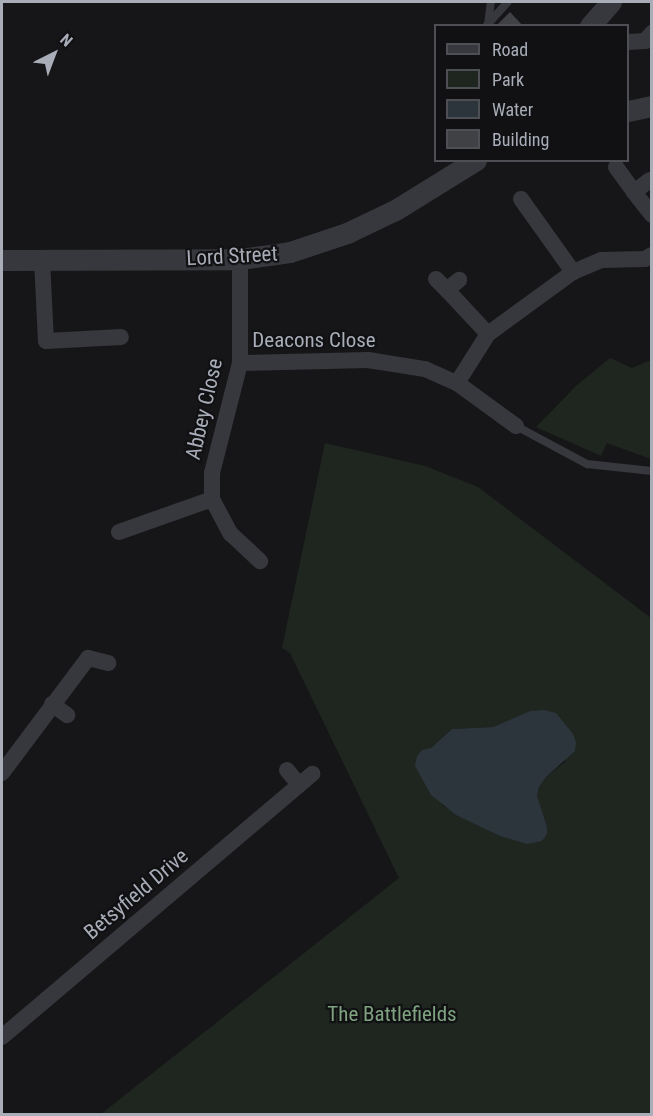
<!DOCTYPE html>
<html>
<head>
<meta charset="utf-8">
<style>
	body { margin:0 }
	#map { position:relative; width:653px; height:1116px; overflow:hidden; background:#161618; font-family:"Roboto Condensed",sans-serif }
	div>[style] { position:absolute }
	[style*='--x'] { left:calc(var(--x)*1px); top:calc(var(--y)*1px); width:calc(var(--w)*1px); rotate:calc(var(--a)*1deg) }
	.green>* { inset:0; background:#1e261f }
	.water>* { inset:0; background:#2c353c }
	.building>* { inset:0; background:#404145 }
	.service>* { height:8px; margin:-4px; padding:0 4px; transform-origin:4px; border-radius:4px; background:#37383d }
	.minor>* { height:16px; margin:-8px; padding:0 8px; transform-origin:8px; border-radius:8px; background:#37383d }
	.tertiary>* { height:21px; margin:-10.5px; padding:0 10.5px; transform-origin:10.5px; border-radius:10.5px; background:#37383d }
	span { translate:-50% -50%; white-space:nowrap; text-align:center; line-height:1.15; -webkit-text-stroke:4.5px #111113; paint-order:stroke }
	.street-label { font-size:21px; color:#a8adb8 }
	.park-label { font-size:21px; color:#7fa381 }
	.frame { position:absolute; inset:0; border:3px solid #a8adb8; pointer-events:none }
	.legend { position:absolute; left:434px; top:24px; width:195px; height:138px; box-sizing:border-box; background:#111113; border:2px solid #4d4f55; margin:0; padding:8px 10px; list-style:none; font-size:18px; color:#a8adb8 }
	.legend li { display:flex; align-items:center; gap:12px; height:30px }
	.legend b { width:30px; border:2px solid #4d4f55 }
	.north { position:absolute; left:24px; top:24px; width:60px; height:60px; -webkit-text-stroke:4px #111113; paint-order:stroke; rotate:42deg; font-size:16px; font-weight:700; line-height:24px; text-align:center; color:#a8adb8 }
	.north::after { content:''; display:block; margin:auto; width:21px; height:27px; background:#a8adb8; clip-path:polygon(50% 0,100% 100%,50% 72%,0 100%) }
</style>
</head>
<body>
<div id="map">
	<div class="green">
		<i style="clip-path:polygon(610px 358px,632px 368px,651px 360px,651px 459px,607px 443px,601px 456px,536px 427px,577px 385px)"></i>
		<i style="clip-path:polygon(evenodd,325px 443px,425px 466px,478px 487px,651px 618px,651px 1114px,101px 1114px,399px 878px,290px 653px,282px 648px,325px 443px,530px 711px,566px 761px,546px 777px,539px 787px,537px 796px,543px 817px,500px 836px,443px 806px,431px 748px,452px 729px,493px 727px,530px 711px)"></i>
	</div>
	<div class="water">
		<i style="clip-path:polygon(544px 710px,556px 713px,573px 734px,576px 742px,575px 751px,546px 777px,539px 787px,537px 796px,547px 827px,547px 834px,542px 841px,527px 844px,500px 836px,456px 815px,431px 795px,415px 766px,417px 756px,422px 750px,431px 748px,452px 729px,493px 727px,530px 711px)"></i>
	</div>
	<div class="building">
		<i style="clip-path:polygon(510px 12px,523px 26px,496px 26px)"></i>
	</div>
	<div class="service">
		<i style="--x:487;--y:25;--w:31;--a:-48"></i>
		<i style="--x:488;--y:25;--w:23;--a:-83"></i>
		<i style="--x:516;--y:426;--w:81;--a:28.2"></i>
		<i style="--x:587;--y:464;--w:65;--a:6.1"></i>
	</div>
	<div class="minor">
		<i style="--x:628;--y:42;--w:17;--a:-3"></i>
		<i style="--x:645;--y:41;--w:11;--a:-49"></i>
		<i style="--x:616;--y:167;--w:31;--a:54"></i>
		<i style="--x:650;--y:180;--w:20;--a:143"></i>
		<i style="--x:634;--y:192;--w:29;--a:52"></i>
		<i style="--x:521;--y:199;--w:90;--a:54.5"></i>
		<i style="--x:240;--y:259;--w:104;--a:90"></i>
		<i style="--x:240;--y:363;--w:114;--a:104.3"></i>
		<i style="--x:212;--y:473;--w:26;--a:90"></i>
		<i style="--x:212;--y:499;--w:40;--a:62"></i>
		<i style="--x:231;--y:534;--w:40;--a:43"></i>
		<i style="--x:42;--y:260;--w:81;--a:87.2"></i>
		<i style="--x:46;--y:341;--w:75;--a:-3.1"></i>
		<i style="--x:436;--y:279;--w:16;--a:45"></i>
		<i style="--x:447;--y:290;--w:16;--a:-40"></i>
		<i style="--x:447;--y:290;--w:60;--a:47"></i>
		<i style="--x:240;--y:363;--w:128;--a:-1.3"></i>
		<i style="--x:368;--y:360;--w:58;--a:9"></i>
		<i style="--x:425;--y:369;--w:35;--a:24"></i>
		<i style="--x:457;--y:383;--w:73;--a:36.1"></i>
		<i style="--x:457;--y:383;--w:58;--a:-57.7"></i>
		<i style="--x:488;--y:334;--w:105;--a:-36.1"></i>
		<i style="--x:573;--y:272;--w:30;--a:-23"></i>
		<i style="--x:601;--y:260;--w:44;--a:-1.3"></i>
		<i style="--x:645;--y:259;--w:8;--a:-30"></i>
		<i style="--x:119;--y:532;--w:99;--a:-19.5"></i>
		<i style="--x:52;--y:704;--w:19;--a:36"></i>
		<i style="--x:287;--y:770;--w:19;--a:51"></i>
		<i style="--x:2;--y:773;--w:144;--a:-53.2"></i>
		<i style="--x:88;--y:658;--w:21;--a:14"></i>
		<i style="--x:2;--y:1037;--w:407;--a:-40.3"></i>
	</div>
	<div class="tertiary">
		<i style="--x:590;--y:26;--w:32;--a:-49"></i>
		<i style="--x:628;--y:111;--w:25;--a:-12"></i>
		<i style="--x:2;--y:260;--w:238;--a:-0.2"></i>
		<i style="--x:240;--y:259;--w:50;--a:-8"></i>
		<i style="--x:290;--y:252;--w:60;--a:-18.4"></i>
		<i style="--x:347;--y:233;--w:55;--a:-25.6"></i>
		<i style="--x:397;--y:209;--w:93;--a:-31.8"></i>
	</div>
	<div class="street-label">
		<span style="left:232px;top:256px;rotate:-3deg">Lord Street</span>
		<span style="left:314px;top:340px">Deacons Close</span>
		<span style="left:204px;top:409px;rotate:-77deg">Abbey Close</span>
		<span style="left:136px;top:894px;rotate:-40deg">Betsyfield Drive</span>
	</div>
	<div class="park-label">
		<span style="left:392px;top:1014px">The Battlefields</span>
	</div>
	<div class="frame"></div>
	<ul class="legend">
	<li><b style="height:8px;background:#37383d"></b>Road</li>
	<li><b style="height:16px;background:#1e261f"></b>Park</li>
	<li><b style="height:16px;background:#2c353c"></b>Water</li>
	<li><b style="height:16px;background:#404145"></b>Building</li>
	</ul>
	<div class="north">N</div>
</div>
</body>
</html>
